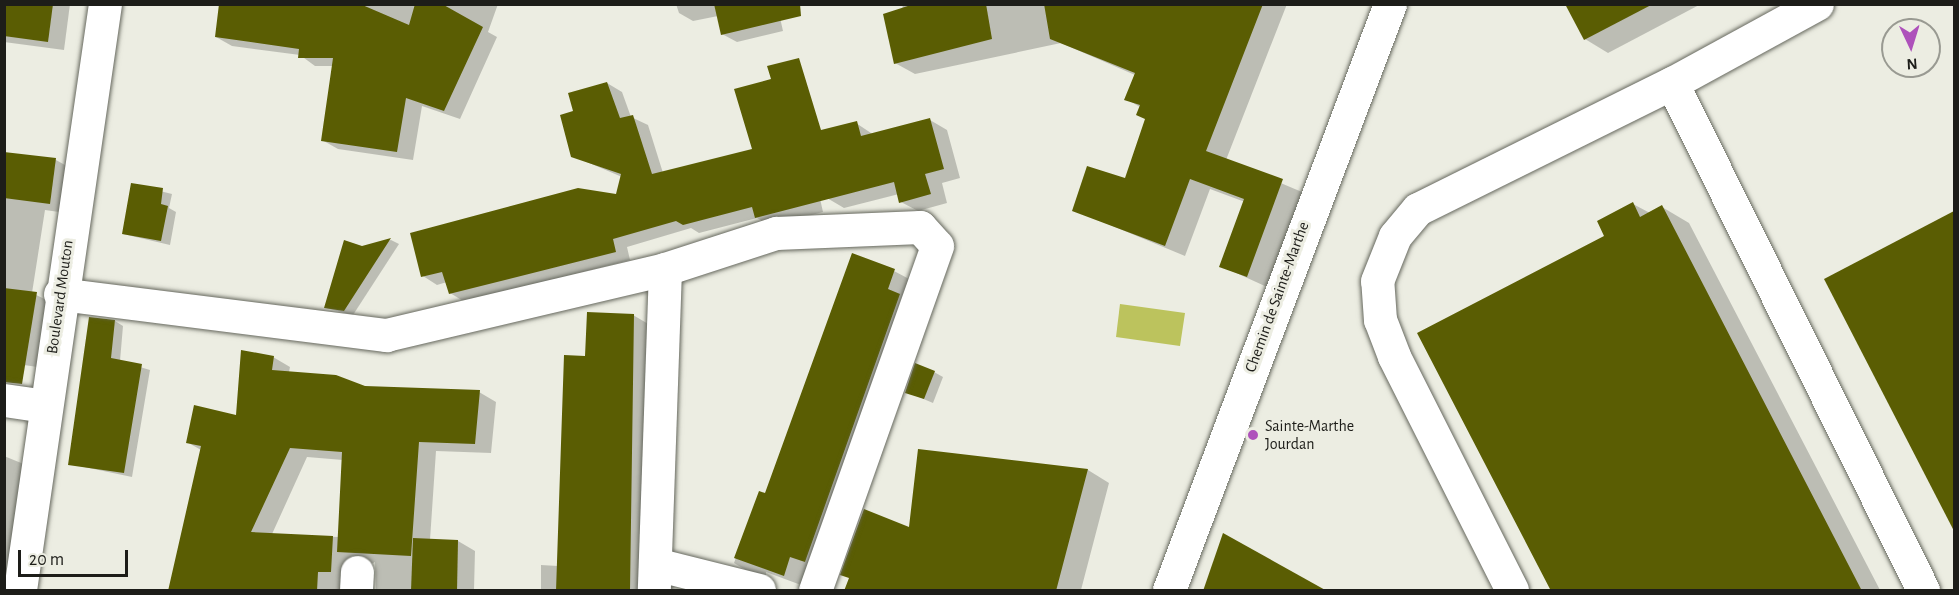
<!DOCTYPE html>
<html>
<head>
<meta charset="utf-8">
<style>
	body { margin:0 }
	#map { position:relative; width:1959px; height:595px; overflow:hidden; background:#ecede2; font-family:"Alegreya Sans",sans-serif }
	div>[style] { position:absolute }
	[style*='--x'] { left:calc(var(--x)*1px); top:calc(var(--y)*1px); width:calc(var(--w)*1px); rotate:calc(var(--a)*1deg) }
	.water>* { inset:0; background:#bcc35d }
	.shadow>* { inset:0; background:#0003 }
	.building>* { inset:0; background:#5a5d03 }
	.roads { filter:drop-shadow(0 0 2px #66685e) drop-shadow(0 0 2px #66685e) }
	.minor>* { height:33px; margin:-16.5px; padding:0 16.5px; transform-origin:16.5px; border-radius:16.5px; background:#fff }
	.dots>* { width:16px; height:16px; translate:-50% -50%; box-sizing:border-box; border:3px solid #ecede2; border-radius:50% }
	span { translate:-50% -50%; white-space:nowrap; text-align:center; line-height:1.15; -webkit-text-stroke:6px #ecede2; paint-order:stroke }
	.street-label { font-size:16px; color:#1d1d19 }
	.poi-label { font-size:16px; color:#1d1d19 }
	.left { translate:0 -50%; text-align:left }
	.frame { position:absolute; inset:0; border:6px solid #1d1d19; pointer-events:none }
	.north { position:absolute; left:1881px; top:18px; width:60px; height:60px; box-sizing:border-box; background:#ecede2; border:2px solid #999a92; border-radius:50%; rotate:176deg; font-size:16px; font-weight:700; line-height:24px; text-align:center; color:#1d1d19 }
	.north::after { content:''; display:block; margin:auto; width:21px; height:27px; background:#ae51bb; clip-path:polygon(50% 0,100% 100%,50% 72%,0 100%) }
	.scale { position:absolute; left:18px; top:550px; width:110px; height:27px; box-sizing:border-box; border:3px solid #1d1d19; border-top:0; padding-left:8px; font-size:18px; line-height:21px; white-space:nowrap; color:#1d1d19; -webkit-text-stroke:4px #ecede2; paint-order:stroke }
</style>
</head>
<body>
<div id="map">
	<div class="water">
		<i style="clip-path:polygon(1120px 304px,1185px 313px,1180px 346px,1116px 337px)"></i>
	</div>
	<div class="shadow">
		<i style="clip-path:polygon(4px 4px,70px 4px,64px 50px,4px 42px)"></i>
		<i style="clip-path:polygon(366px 4px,498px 4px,488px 32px,497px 37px,460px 119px,422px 106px,413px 160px,338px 149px,322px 140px,333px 66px,315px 66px,300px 55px,232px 46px,216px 37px)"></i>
		<i style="clip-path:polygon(676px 4px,777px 4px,783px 31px,737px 42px,722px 34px,718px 16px,693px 21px,679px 13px)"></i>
		<i style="clip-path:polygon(903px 4px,1287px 4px,1226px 160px,1302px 192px,1267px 287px,1221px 266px,1245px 202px,1210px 189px,1185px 256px,1074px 210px,1126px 180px,1146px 120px,1140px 107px,1126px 99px,1135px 75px,1061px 43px,915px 74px,895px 63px)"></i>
		<i style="clip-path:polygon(1568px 4px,1701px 4px,1608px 53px,1585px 39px)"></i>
		<i style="clip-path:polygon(607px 83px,622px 92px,631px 117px,648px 125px,663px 173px,754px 150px,795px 86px,823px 212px,771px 226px,757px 218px,699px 233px,691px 228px,627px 247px,630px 260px,465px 302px,450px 293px,447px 282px,437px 285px,423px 276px,617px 196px,622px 177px,573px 156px,575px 112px)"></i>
		<i style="clip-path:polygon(930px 120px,947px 130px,960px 178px,942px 183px,947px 203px,918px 211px,901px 202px,899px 194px,844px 208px,827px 198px,856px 123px,874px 135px)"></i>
		<i style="clip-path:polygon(4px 153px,56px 160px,72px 169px,66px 213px,45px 210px,32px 293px,53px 303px,44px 368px,4px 362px)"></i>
		<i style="clip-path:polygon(132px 184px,172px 194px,169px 208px,176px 212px,170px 245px,123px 234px)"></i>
		<i style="clip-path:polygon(1633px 204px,1650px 213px,1662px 207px,1689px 223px,1880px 590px,1553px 590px,1606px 236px)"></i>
		<i style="clip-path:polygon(1954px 213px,1954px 528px,1826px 279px)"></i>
		<i style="clip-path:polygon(391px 240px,399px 244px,353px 315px,326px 308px,361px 248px)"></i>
		<i style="clip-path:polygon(894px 271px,911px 280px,801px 585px,766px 572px,766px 577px,751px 573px,734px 563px,760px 493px,766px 495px)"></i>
		<i style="clip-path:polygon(633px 315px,650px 325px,647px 590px,541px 590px,541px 565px,558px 566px)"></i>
		<i style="clip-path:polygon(115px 321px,123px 326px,120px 361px,150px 370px,132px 477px,70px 464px)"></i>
		<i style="clip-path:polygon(273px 357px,290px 367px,289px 372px,365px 388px,479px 392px,496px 402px,491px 453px,436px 451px,430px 540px,458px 541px,475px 551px,474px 590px,376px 590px,375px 562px,358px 571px,357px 590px,274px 590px,276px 535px,339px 537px,343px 460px,307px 457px,248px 587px,201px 450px,187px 442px,237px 416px)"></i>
		<i style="clip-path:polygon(934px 372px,943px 377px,933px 403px,907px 392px)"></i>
		<i style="clip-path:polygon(920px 450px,1088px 470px,1109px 483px,1081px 590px,846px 590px,910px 529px)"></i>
		<i style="clip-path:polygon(4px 456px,31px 467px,4px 590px)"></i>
	</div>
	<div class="building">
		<i style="clip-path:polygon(4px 4px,53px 4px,48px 42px,4px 36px)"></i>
		<i style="clip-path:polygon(219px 4px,360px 4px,409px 25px,415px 4px,442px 4px,483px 27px,444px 111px,406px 98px,397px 152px,321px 141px,333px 58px,298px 58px,299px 49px,215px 37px)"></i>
		<i style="clip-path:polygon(714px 4px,800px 4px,801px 16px,721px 35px)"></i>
		<i style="clip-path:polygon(914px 4px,986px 4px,992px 39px,894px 64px,883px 14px)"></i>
		<i style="clip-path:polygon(1044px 4px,1263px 4px,1206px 151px,1283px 179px,1247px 277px,1219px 267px,1244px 199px,1190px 179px,1165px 246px,1072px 211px,1087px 166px,1125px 178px,1145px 119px,1136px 115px,1140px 105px,1124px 100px,1135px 73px,1050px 39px)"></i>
		<i style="clip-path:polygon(1565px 4px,1653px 4px,1584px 40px)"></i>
		<i style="clip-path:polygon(799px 58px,821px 130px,857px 121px,861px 136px,930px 118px,944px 169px,925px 174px,931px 194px,899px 203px,894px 182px,755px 218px,752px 207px,683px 225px,676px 221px,613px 239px,616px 252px,449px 294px,442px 272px,421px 277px,410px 233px,578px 188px,616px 194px,621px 174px,571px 157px,560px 115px,573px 111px,568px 93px,607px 82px,620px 118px,633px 115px,652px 174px,752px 149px,734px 89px,771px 79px,767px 66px)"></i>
		<i style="clip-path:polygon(4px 152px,56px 158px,50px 204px,4px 198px)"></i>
		<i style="clip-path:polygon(131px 183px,163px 188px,161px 204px,168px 206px,161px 241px,122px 234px)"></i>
		<i style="clip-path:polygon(1633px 202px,1640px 217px,1662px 205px,1862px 591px,1551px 591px,1417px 333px,1604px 236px,1597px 221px)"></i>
		<i style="clip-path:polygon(1954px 211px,1954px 531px,1824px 279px)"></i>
		<i style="clip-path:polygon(391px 238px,344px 311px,324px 308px,344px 240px,362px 246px)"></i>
		<i style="clip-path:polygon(852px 253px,895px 269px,888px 289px,900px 294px,805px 562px,790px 557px,784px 576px,734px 558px,759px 491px,765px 493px)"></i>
		<i style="clip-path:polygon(4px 288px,37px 292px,22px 384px,4px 382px)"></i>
		<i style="clip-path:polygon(587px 312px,634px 314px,630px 591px,556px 591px,564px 355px,585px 356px)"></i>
		<i style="clip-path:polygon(89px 317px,115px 320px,111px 358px,142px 364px,124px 473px,68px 465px)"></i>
		<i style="clip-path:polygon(241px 350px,274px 356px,272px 370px,336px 375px,365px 386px,480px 390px,475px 444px,419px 442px,411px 556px,337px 552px,342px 452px,290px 448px,251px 532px,333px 536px,331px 572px,318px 572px,317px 591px,168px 591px,201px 446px,186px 443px,194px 405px,236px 415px)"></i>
		<i style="clip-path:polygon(915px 363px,935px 371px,924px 399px,905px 393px)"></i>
		<i style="clip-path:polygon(918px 449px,1088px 469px,1056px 591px,844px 591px,849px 578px,840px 575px,864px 509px,909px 527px)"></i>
		<i style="clip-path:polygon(1223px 533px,1327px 591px,1203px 591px)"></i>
		<i style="clip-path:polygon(413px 538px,458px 540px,457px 591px,411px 591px)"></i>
	</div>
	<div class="roads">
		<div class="minor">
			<i style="--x:1672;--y:83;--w:165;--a:-28.6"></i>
			<i style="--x:665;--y:269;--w:117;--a:-18"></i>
			<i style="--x:776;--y:233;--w:144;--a:-2.4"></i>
			<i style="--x:920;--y:227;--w:25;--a:48"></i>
			<i style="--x:937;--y:246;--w:365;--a:109.5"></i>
			<i style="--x:60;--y:294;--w:329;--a:7.2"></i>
			<i style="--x:386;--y:335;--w:287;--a:-13.3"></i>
			<i style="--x:665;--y:269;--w:321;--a:92"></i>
			<i style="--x:4;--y:400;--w:41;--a:8.3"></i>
			<i style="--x:659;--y:565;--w:103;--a:14"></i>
			<i style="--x:20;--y:590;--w:592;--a:-81.75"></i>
			<i style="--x:356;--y:590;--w:18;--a:-87"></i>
			<i style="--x:1169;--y:590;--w:626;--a:-69.34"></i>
			<i style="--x:1512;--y:590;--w:262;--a:-116.8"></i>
			<i style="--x:1394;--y:356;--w:39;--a:-111"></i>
			<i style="--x:1380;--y:320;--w:39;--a:-94"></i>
			<i style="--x:1377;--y:281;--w:48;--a:-68.2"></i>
			<i style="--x:1395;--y:236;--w:35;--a:-50"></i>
			<i style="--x:1418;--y:209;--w:284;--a:-26.4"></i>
			<i style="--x:1672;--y:83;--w:566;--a:63.66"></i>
		</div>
	</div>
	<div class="dots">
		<i style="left:1253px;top:435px;background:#ae51bb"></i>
	</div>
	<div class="street-label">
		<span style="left:60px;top:297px;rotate:-82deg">Boulevard Mouton</span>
		<span style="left:1277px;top:297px;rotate:-70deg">Chemin de Sainte-Marthe</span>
	</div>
	<div class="poi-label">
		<span class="left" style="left:1265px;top:435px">Sainte-Marthe<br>Jourdan</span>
	</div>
	<div class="frame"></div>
	<div class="north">N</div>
	<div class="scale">20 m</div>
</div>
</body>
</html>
